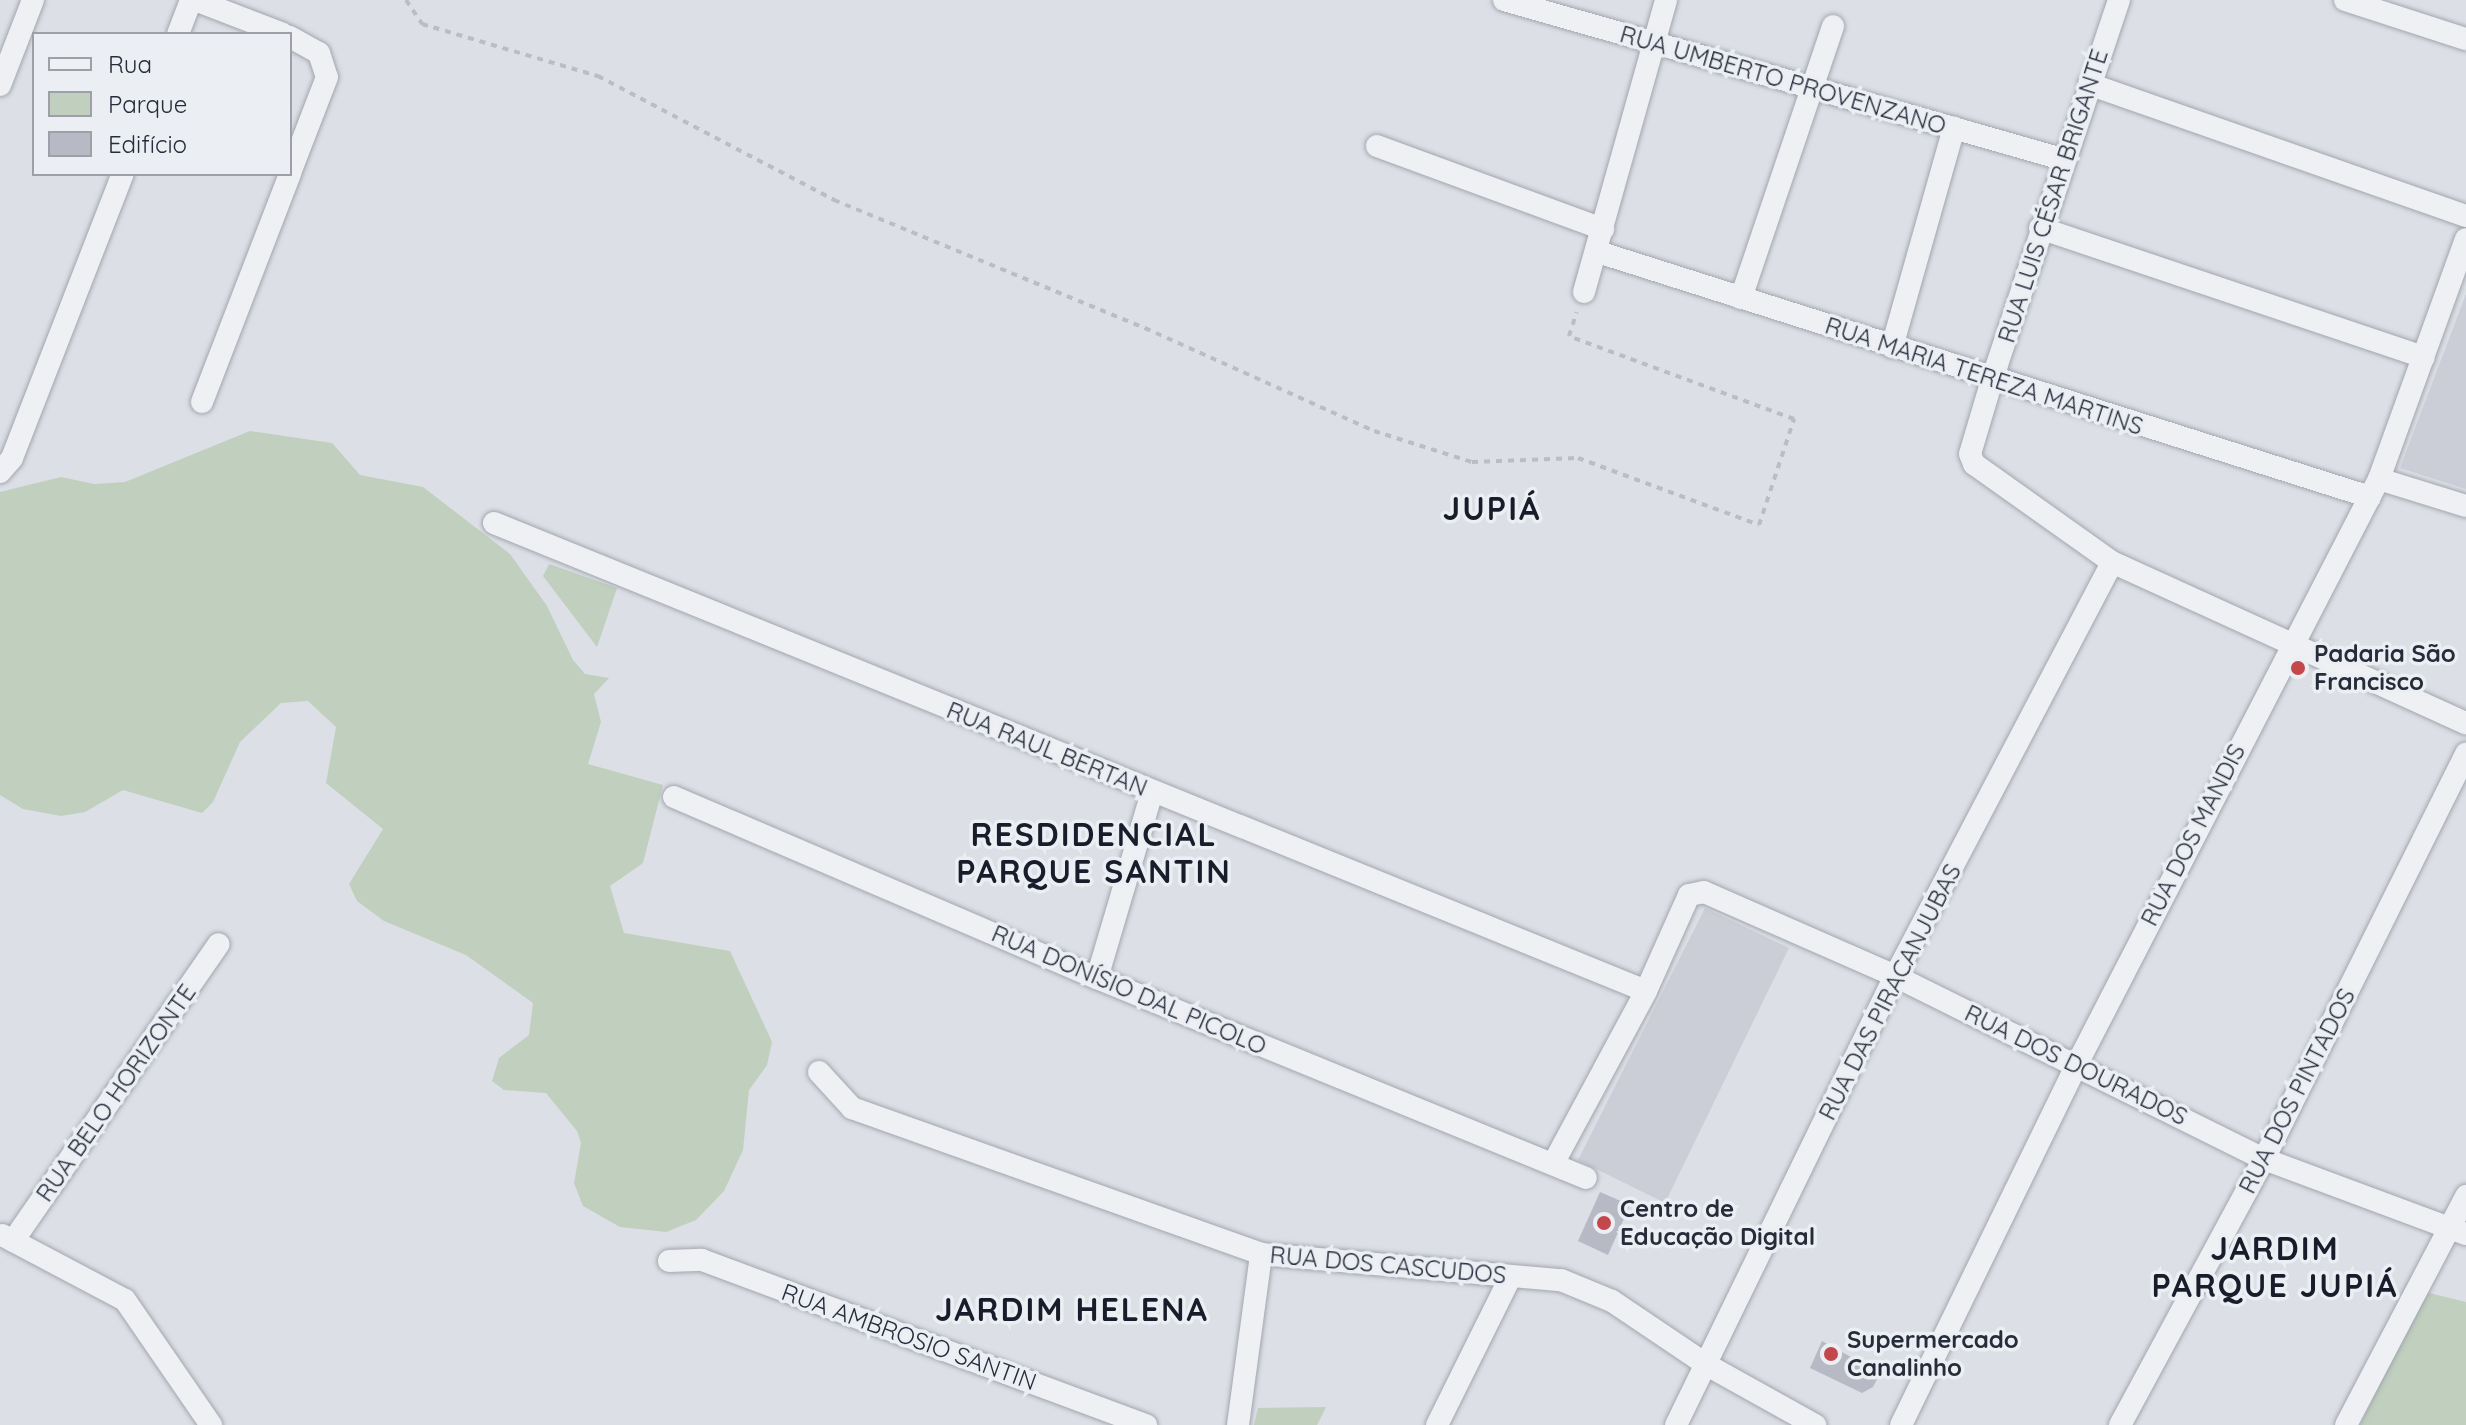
<!DOCTYPE html>
<html>
<head>
<meta charset="utf-8">
<style>
	body { margin:0 }
	#map { position:relative; width:2466px; height:1425px; overflow:hidden; background:#dcdfe5; font-family:Quicksand,sans-serif }
	div>[style] { position:absolute }
	[style*='--x'] { left:calc(var(--x)*1px); top:calc(var(--y)*1px); width:calc(var(--w)*1px); rotate:calc(var(--a)*1deg) }
	.built>* { inset:0; background:#cbced7 }
	.green>* { inset:0; background:#c0cfbe }
	.building>* { inset:0; background:#b7bac5 }
	.path>* { height:4px; margin-top:-2px; transform-origin:0; background:repeating-linear-gradient(90deg,#bbbdc4 0 6px,transparent 0 12px) }
	.roads { filter:drop-shadow(0 0 2px #a2a6af) drop-shadow(0 0 2px #a2a6af) }
	.minor>* { height:22px; margin:-11px; padding:0 11px; transform-origin:11px; border-radius:11px; background:#eff0f4 }
	.dots>* { width:22px; height:22px; translate:-50% -50%; box-sizing:border-box; border:4px solid #ebeef3; border-radius:50% }
	span { translate:-50% -50%; white-space:nowrap; text-align:center; line-height:1.15; -webkit-text-stroke:7px #ebeef3; paint-order:stroke }
	.street-label { font-size:24px; color:#272c3b }
	.poi-label { font-size:24px; color:#272c3b; font-weight:700 }
	.left { translate:0 -50%; text-align:left }
	.district-label { font-size:32px; color:#191d2b; font-weight:700; letter-spacing:2px }
	.legend { position:absolute; left:32px; top:32px; width:260px; height:144px; box-sizing:border-box; background:#ebeef3; border:2px solid #9da0a9; margin:0; padding:10px 14px; list-style:none; font-size:24px; color:#272c3b }
	.legend li { display:flex; align-items:center; gap:16px; height:40px }
	.legend b { width:40px; border:2px solid #9da0a9 }
</style>
</head>
<body>
<div id="map">
	<div class="built">
		<i style="clip-path:polygon(2466px 294px,2466px 489px,2400px 468px)"></i>
		<i style="clip-path:polygon(1705px 908px,1789px 948px,1665px 1203px,1578px 1160px)"></i>
	</div>
	<div class="green">
		<i style="clip-path:polygon(250px 431px,332px 443px,360px 475px,423px 487px,510px 554px,547px 606px,573px 660px,585px 674px,609px 678px,594px 694px,601px 722px,588px 764px,663px 785px,643px 863px,610px 886px,624px 933px,730px 951px,772px 1042px,767px 1065px,749px 1090px,743px 1150px,724px 1191px,696px 1220px,666px 1232px,620px 1227px,583px 1206px,574px 1183px,581px 1143px,577px 1131px,546px 1093px,504px 1090px,492px 1081px,499px 1058px,529px 1035px,533px 1003px,466px 955px,384px 921px,357px 901px,349px 884px,383px 829px,326px 783px,336px 727px,308px 701px,281px 703px,240px 742px,213px 802px,202px 813px,123px 790px,85px 812px,61px 816px,23px 809px,0 795px,0 492px,61px 477px,94px 484px,125px 482px)"></i>
		<i style="clip-path:polygon(549px 564px,617px 588px,597px 647px,543px 576px)"></i>
		<i style="clip-path:polygon(2425px 1292px,2466px 1302px,2466px 1425px,2360px 1425px)"></i>
		<i style="clip-path:polygon(1326px 1407px,1317px 1425px,1254px 1425px,1258px 1408px)"></i>
	</div>
	<div class="building">
		<i style="clip-path:polygon(1600px 1192px,1630px 1205px,1608px 1255px,1578px 1241px)"></i>
		<i style="clip-path:polygon(1822px 1341px,1880px 1373px,1873px 1387px,1862px 1393px,1810px 1368px)"></i>
	</div>
	<div class="path">
		<i style="--x:406;--y:0;--w:29;--a:56"></i>
		<i style="--x:422;--y:24;--w:184;--a:16.5"></i>
		<i style="--x:598;--y:76;--w:267;--a:27.7"></i>
		<i style="--x:834;--y:200;--w:348;--a:22.4"></i>
		<i style="--x:1156;--y:333;--w:239;--a:24.2"></i>
		<i style="--x:1374;--y:431;--w:103;--a:17.6"></i>
		<i style="--x:1472;--y:462;--w:106;--a:-2.2"></i>
		<i style="--x:1578;--y:458;--w:193;--a:20.3"></i>
		<i style="--x:1759;--y:525;--w:112;--a:-71.7"></i>
		<i style="--x:1794;--y:419;--w:240;--a:-159.8"></i>
		<i style="--x:1569;--y:336;--w:25;--a:-72"></i>
	</div>
	<div class="roads">
		<div class="minor">
			<i style="--x:195;--y:0;--w:94;--a:21.1"></i>
			<i style="--x:1504;--y:0;--w:580;--a:15.9"></i>
			<i style="--x:2119;--y:0;--w:401;--a:108.5"></i>
			<i style="--x:1992;--y:380;--w:77;--a:106.6"></i>
			<i style="--x:1970;--y:454;--w:11;--a:68"></i>
			<i style="--x:1974;--y:464;--w:169;--a:35.4"></i>
			<i style="--x:2112;--y:562;--w:389;--a:24.5"></i>
			<i style="--x:2345;--y:0;--w:127;--a:17.9"></i>
			<i style="--x:178;--y:34;--w:36;--a:-69"></i>
			<i style="--x:290;--y:37;--w:33;--a:29"></i>
			<i style="--x:319;--y:53;--w:25;--a:72"></i>
			<i style="--x:327;--y:77;--w:103;--a:111.1"></i>
			<i style="--x:2089;--y:84;--w:399;--a:19.3"></i>
			<i style="--x:0;--y:85;--w:91;--a:-68.8"></i>
			<i style="--x:1377;--y:146;--w:241;--a:20.2"></i>
			<i style="--x:2040;--y:228;--w:405;--a:18.6"></i>
			<i style="--x:1598;--y:252;--w:810;--a:17.61"></i>
			<i style="--x:1584;--y:292;--w:303;--a:-74.3"></i>
			<i style="--x:1741;--y:298;--w:287;--a:-71.3"></i>
			<i style="--x:1892;--y:347;--w:228;--a:-74.2"></i>
			<i style="--x:202;--y:402;--w:244;--a:-68.9"></i>
			<i style="--x:0;--y:472;--w:18;--a:-49"></i>
			<i style="--x:12;--y:458;--w:305;--a:-68.7"></i>
			<i style="--x:2379;--y:479;--w:91;--a:17.2"></i>
			<i style="--x:494;--y:523;--w:1243;--a:22.11"></i>
			<i style="--x:674;--y:797;--w:460;--a:23.2"></i>
			<i style="--x:1097;--y:978;--w:528;--a:22.24"></i>
			<i style="--x:1097;--y:978;--w:194;--a:-73.5"></i>
			<i style="--x:819;--y:1072;--w:49;--a:47.5"></i>
			<i style="--x:852;--y:1108;--w:434;--a:19.6"></i>
			<i style="--x:1261;--y:1254;--w:301;--a:5"></i>
			<i style="--x:1561;--y:1280;--w:55;--a:22.4"></i>
			<i style="--x:1612;--y:1301;--w:115;--a:34"></i>
			<i style="--x:1707;--y:1365;--w:124;--a:29.1"></i>
			<i style="--x:1553;--y:1164;--w:196;--a:-61.7"></i>
			<i style="--x:1646;--y:991;--w:105;--a:-65.9"></i>
			<i style="--x:1689;--y:895;--w:15;--a:-11"></i>
			<i style="--x:1704;--y:892;--w:209;--a:23.7"></i>
			<i style="--x:1895;--y:976;--w:412;--a:26.4"></i>
			<i style="--x:2264;--y:1159;--w:215;--a:20.4"></i>
			<i style="--x:2;--y:1235;--w:139;--a:27.9"></i>
			<i style="--x:125;--y:1300;--w:152;--a:55.5"></i>
			<i style="--x:13;--y:1241;--w:361;--a:-55.3"></i>
			<i style="--x:669;--y:1261;--w:33;--a:-2"></i>
			<i style="--x:702;--y:1260;--w:474;--a:20.4"></i>
			<i style="--x:1238;--y:1425;--w:173;--a:-82.3"></i>
			<i style="--x:1437;--y:1425;--w:166;--a:-63.6"></i>
			<i style="--x:1676;--y:1425;--w:500;--a:-64"></i>
			<i style="--x:1895;--y:976;--w:467;--a:-62.3"></i>
			<i style="--x:1901;--y:1425;--w:402;--a:-64"></i>
			<i style="--x:2077;--y:1064;--w:658;--a:-62.7"></i>
			<i style="--x:2379;--y:479;--w:255;--a:-70.1"></i>
			<i style="--x:2120;--y:1425;--w:302;--a:-61.6"></i>
			<i style="--x:2264;--y:1159;--w:453;--a:-63.5"></i>
			<i style="--x:2346;--y:1425;--w:259;--a:-62.3"></i>
		</div>
	</div>
	<div class="dots">
		<i style="left:2298px;top:668px;background:#c4474b"></i>
		<i style="left:1604px;top:1223px;background:#c4474b"></i>
		<i style="left:1831px;top:1354px;background:#c4474b"></i>
	</div>
	<div class="street-label">
		<span style="left:1783px;top:80px;rotate:16deg">RUA UMBERTO PROVENZANO</span>
		<span style="left:2053px;top:196px;rotate:-72deg">RUA LUIS CÉSAR BRIGANTE</span>
		<span style="left:1984px;top:376px;rotate:18deg">RUA MARIA TEREZA MARTINS</span>
		<span style="left:1047px;top:749px;rotate:22deg">RUA RAUL BERTAN</span>
		<span style="left:2193px;top:835px;rotate:-63deg">RUA DOS MANDIS</span>
		<span style="left:1129px;top:990px;rotate:23deg">RUA DONÍSIO DAL PICOLO</span>
		<span style="left:1890px;top:992px;rotate:-63deg">RUA DAS PIRACANJUBAS</span>
		<span style="left:2076px;top:1065px;rotate:26deg">RUA DOS DOURADOS</span>
		<span style="left:2297px;top:1091px;rotate:-63deg">RUA DOS PINTADOS</span>
		<span style="left:116px;top:1093px;rotate:-55deg">RUA BELO HORIZONTE</span>
		<span style="left:1388px;top:1265px;rotate:5deg">RUA DOS CASCUDOS</span>
		<span style="left:909px;top:1337px;rotate:20deg">RUA AMBROSIO SANTIN</span>
	</div>
	<div class="poi-label">
		<span class="left" style="left:2314px;top:668px">Padaria São<br>Francisco</span>
		<span class="left" style="left:1620px;top:1223px">Centro de<br>Educação Digital</span>
		<span class="left" style="left:1847px;top:1354px">Supermercado<br>Canalinho</span>
	</div>
	<div class="district-label">
		<span style="left:1492px;top:508px">JUPIÁ</span>
		<span style="left:1094px;top:853px">RESDIDENCIAL<br>PARQUE SANTIN</span>
		<span style="left:2275px;top:1267px">JARDIM<br>PARQUE JUPIÁ</span>
		<span style="left:1072px;top:1309px">JARDIM HELENA</span>
	</div>
	<ul class="legend">
	<li><b style="height:10px;background:#eff0f4"></b>Rua</li>
	<li><b style="height:22px;background:#c0cfbe"></b>Parque</li>
	<li><b style="height:22px;background:#b7bac5"></b>Edifício</li>
	</ul>
</div>
</body>
</html>
